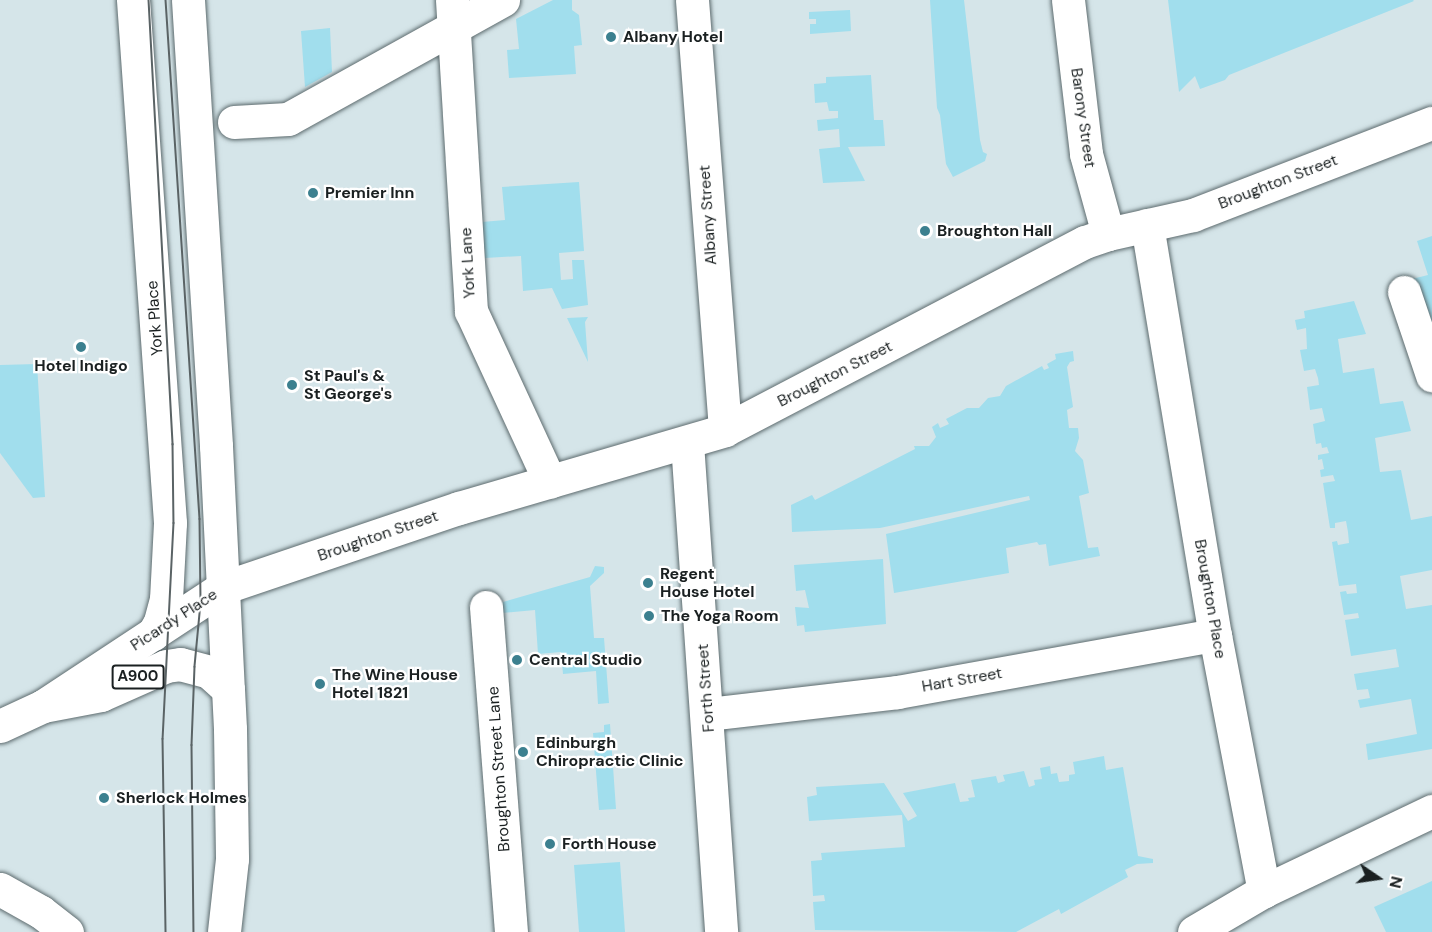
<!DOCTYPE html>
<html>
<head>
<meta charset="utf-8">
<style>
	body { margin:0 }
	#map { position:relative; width:1432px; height:932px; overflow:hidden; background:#d5e5e9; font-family:"DM Sans",sans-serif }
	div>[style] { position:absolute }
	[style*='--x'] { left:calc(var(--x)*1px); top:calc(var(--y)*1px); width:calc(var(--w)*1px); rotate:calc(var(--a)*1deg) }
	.green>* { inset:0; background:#a1deed }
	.roads { filter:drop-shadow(0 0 2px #5d6b6e) drop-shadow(0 0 2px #5d6b6e) }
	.street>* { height:33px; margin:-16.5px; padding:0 16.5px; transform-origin:16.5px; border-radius:16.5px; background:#fff }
	.secondary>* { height:33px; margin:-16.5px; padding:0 16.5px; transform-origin:16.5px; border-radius:16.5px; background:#fff }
	.primary>* { height:33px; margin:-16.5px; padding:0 16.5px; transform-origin:16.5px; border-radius:16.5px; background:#fff }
	.tram>* { height:1.5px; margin:-0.75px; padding:0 0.75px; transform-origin:0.75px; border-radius:0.75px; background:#5a6365 }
	.dots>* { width:16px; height:16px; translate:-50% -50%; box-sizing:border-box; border:3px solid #fff; border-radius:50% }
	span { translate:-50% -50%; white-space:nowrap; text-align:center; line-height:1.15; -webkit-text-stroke:4.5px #fff; paint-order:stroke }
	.shield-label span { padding:2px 4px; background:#fff; border:2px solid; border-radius:4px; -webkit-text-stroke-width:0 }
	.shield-label { font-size:15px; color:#1a2021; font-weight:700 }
	.poi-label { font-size:16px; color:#1a2021; font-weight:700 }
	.left { translate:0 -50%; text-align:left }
	.street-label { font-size:16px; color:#1a2021 }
	.north { position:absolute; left:1348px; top:848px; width:60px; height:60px; -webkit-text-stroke:4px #fff; paint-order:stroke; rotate:103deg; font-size:16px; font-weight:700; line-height:24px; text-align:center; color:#1a2021 }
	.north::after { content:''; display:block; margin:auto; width:21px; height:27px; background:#1a2021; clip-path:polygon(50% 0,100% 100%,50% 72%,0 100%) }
</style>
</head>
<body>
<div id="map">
	<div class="green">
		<i style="clip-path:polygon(553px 0,572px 0,572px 10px,579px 15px,582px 45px,574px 46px,576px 74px,509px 78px,507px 50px,519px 49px,516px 19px)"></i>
		<i style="clip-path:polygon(930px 0,964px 0,980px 140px,983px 152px,987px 154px,985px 161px,953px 177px,946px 164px,940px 115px,937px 108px)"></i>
		<i style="clip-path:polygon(1168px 0,1413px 0,1414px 1px,1229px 75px,1225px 80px,1200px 89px,1195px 76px,1179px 92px)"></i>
		<i style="clip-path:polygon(850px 10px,851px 31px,810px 34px,810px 24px,816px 24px,816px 19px,809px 19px,809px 12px)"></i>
		<i style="clip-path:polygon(330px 28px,332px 72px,305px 87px,301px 31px)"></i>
		<i style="clip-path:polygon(871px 75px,874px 120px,883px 120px,885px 146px,848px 147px,865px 181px,823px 183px,819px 149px,840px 147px,839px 129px,818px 131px,817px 120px,838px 118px,838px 111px,829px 111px,827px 102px,815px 103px,814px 84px,826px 83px,826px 77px)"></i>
		<i style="clip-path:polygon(579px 182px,584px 251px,559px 253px,561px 280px,573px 279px,572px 260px,584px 260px,588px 305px,562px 309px,552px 288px,523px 291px,521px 256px,485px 258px,482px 222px,505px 220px,502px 187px)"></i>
		<i style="clip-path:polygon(1432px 236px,1432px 338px,1412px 279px,1428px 275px,1417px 241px)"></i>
		<i style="clip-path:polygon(1354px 301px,1366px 334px,1338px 339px,1343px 373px,1374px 368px,1380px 404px,1403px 401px,1411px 431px,1375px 438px,1380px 472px,1401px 470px,1411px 520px,1432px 516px,1432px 570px,1400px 576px,1406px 609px,1432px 605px,1432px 749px,1368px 760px,1366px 744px,1417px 734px,1411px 699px,1360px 708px,1358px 700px,1370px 698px,1368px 689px,1357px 690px,1354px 674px,1399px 667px,1396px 649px,1351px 656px,1345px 620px,1359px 618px,1358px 613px,1344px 615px,1340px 592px,1346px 591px,1347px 594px,1357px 593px,1356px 584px,1339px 586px,1332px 542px,1337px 541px,1338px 545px,1349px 543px,1348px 532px,1346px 521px,1335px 523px,1335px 528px,1330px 528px,1323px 483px,1335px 481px,1333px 475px,1321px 477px,1320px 470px,1324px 469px,1322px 459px,1318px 460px,1318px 455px,1329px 453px,1327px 447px,1322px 448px,1321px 443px,1316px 444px,1313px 424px,1325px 421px,1322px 408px,1310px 410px,1307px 387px,1319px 385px,1318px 378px,1315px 369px,1304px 371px,1300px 350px,1307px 349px,1306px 328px,1297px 330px,1295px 320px,1305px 318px,1304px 311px)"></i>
		<i style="clip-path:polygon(588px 317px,585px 322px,588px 362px,567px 318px)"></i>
		<i style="clip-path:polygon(1073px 351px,1074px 361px,1070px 362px,1067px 367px,1073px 407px,1067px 410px,1069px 428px,1078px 428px,1079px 438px,1075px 451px,1083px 460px,1089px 493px,1079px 496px,1088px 548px,1098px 547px,1100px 556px,1049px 566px,1046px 544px,1039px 545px,1037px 542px,1006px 548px,1009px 573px,894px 593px,886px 534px,1030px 500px,1029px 496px,880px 528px,792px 532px,791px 505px,812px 495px,815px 500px,915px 449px,914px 446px,929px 446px,936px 437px,932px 427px,938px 423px,940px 428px,949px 424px,946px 419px,967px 408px,979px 408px,988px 398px,1000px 396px,1006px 386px,1042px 366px,1044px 370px,1049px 368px,1047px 364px,1056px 359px,1055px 354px)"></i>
		<i style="clip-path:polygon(37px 364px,45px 497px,33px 498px,0 453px,0 365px)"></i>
		<i style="clip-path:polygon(883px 559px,886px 624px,805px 632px,804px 625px,797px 626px,795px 607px,809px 608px,805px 590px,796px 591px,794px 565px)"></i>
		<i style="clip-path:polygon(595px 566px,604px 567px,604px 573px,590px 586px,594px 638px,604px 638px,609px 703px,598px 704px,596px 671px,563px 674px,561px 652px,538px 654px,535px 610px,502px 613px,496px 604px,590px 577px)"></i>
		<i style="clip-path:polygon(610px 724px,616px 809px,599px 810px,593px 733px,604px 732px,604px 725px)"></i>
		<i style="clip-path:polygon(1104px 756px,1106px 770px,1123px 767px,1138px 856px,1153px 859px,1153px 863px,1137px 864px,1125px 870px,1128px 877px,1061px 914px,1059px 909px,1016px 932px,815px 930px,813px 902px,825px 901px,824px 895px,813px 896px,811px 861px,822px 860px,821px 853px,905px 847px,902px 815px,809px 821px,807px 797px,817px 795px,816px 787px,884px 783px,908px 821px,917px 816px,903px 793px,955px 783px,960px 802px,969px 801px,968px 798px,975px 797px,971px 780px,996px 776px,998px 783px,1005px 781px,1003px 775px,1024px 771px,1029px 787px,1035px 785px,1034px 780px,1042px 779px,1040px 768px,1050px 766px,1051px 774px,1057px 773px,1059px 782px,1069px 781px,1069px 775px,1075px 774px,1073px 762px)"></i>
		<i style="clip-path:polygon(620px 862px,625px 932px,579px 932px,574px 865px)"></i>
		<i style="clip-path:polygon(1432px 881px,1432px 932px,1386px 932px,1374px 907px)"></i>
	</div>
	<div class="roads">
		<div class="street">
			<i style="--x:452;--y:0;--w:312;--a:86.5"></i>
			<i style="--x:471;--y:311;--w:188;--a:65.2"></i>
			<i style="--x:692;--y:0;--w:431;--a:85.6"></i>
			<i style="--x:1068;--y:0;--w:155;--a:83.3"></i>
			<i style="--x:1086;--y:154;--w:83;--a:74.6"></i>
			<i style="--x:234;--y:122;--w:54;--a:-3.2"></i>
			<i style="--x:288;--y:119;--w:246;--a:-29"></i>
			<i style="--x:1147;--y:225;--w:416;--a:80.6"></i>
			<i style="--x:1215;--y:635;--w:261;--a:79.2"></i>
			<i style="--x:1404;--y:292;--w:88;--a:71.4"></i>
			<i style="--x:687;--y:443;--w:490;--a:86"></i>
			<i style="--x:486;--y:607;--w:326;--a:85.6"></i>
			<i style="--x:708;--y:714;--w:190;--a:-6.6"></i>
			<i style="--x:897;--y:692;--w:323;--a:-10.2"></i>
			<i style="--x:1194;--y:932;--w:81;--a:-30.4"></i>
			<i style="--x:1264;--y:891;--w:186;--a:-25.5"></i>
		</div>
		<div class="secondary">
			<i style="--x:133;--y:0;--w:524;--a:85.95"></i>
			<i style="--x:170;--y:523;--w:76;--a:93"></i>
			<i style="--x:166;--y:599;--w:24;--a:105"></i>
			<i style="--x:160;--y:622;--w:14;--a:120"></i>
			<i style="--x:188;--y:0;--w:447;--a:86.4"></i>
			<i style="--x:216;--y:446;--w:243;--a:87.2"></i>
			<i style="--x:43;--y:706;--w:214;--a:-33.4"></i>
			<i style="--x:222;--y:588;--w:250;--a:-18.7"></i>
			<i style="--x:459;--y:508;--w:277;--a:-16.3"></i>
			<i style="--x:725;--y:430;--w:406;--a:-27.6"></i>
			<i style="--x:1085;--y:242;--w:24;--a:-19"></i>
			<i style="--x:1108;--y:234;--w:87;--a:-12.6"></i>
			<i style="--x:1193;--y:215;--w:256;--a:-21.1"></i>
		</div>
		<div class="primary">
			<i style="--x:0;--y:726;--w:47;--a:-24.9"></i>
			<i style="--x:43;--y:706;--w:59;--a:-10.7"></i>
			<i style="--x:101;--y:695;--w:71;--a:-24"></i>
			<i style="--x:166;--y:666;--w:14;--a:-8"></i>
			<i style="--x:180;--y:664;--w:30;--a:15"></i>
			<i style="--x:209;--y:672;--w:25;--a:42"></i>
			<i style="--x:228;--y:689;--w:40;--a:87.1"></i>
			<i style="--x:230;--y:729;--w:130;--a:89.1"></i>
			<i style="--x:232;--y:859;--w:73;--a:96.3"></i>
			<i style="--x:0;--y:889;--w:47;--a:29.3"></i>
			<i style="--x:41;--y:912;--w:33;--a:38"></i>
		</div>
	</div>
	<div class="tram">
		<i style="--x:149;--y:0;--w:445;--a:86.9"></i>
		<i style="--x:173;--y:444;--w:79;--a:89.3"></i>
		<i style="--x:174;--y:523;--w:216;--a:92.9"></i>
		<i style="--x:163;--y:739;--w:193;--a:89.1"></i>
		<i style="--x:166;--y:0;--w:520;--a:86.25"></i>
		<i style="--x:200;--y:519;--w:84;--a:89.3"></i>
		<i style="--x:201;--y:603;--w:64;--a:95.4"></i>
		<i style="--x:195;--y:667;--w:78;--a:92.2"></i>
		<i style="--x:192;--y:745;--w:187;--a:89.4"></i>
	</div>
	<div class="dots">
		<i style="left:611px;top:37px;background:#3c808f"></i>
		<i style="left:313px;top:193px;background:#3c808f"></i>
		<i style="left:925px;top:231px;background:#3c808f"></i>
		<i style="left:81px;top:347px;background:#3c808f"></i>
		<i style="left:292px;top:385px;background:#3c808f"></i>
		<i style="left:648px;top:583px;background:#3c808f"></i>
		<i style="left:649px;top:616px;background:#3c808f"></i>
		<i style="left:517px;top:660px;background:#3c808f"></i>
		<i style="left:320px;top:684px;background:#3c808f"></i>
		<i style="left:523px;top:752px;background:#3c808f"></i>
		<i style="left:104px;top:798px;background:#3c808f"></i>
		<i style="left:550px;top:844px;background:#3c808f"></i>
	</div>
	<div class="shield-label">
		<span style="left:138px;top:677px">A900</span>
	</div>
	<div class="poi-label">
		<span class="left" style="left:623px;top:37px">Albany Hotel</span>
		<span class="left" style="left:325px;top:193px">Premier Inn</span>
		<span class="left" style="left:937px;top:231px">Broughton Hall</span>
		<span style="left:81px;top:366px">Hotel Indigo</span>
		<span class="left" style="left:304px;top:385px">St Paul's &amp;<br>St George's</span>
		<span class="left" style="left:660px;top:583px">Regent<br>House Hotel</span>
		<span class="left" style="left:661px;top:616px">The Yoga Room</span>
		<span class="left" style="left:529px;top:660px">Central Studio</span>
		<span class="left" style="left:332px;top:684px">The Wine House<br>Hotel 1821</span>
		<span class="left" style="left:536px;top:752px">Edinburgh<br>Chiropractic Clinic</span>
		<span class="left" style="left:116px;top:798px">Sherlock Holmes</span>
		<span class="left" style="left:562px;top:844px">Forth House</span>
	</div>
	<div class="street-label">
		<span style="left:1083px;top:118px;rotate:82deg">Barony Street</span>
		<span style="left:1278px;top:182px;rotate:-21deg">Broughton Street</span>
		<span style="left:708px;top:215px;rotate:-94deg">Albany Street</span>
		<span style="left:468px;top:263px;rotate:-93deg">York Lane</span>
		<span style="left:155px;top:318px;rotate:-94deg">York Place</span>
		<span style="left:835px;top:374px;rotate:-27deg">Broughton Street</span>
		<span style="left:378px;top:536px;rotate:-19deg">Broughton Street</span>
		<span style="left:1210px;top:599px;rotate:80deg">Broughton Place</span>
		<span style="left:174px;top:620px;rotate:-33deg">Picardy Place</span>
		<span style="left:962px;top:680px;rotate:-10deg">Hart Street</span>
		<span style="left:706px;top:688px;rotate:-94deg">Forth Street</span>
		<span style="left:499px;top:769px;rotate:-94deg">Broughton Street Lane</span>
	</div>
	<div class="north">N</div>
</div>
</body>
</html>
